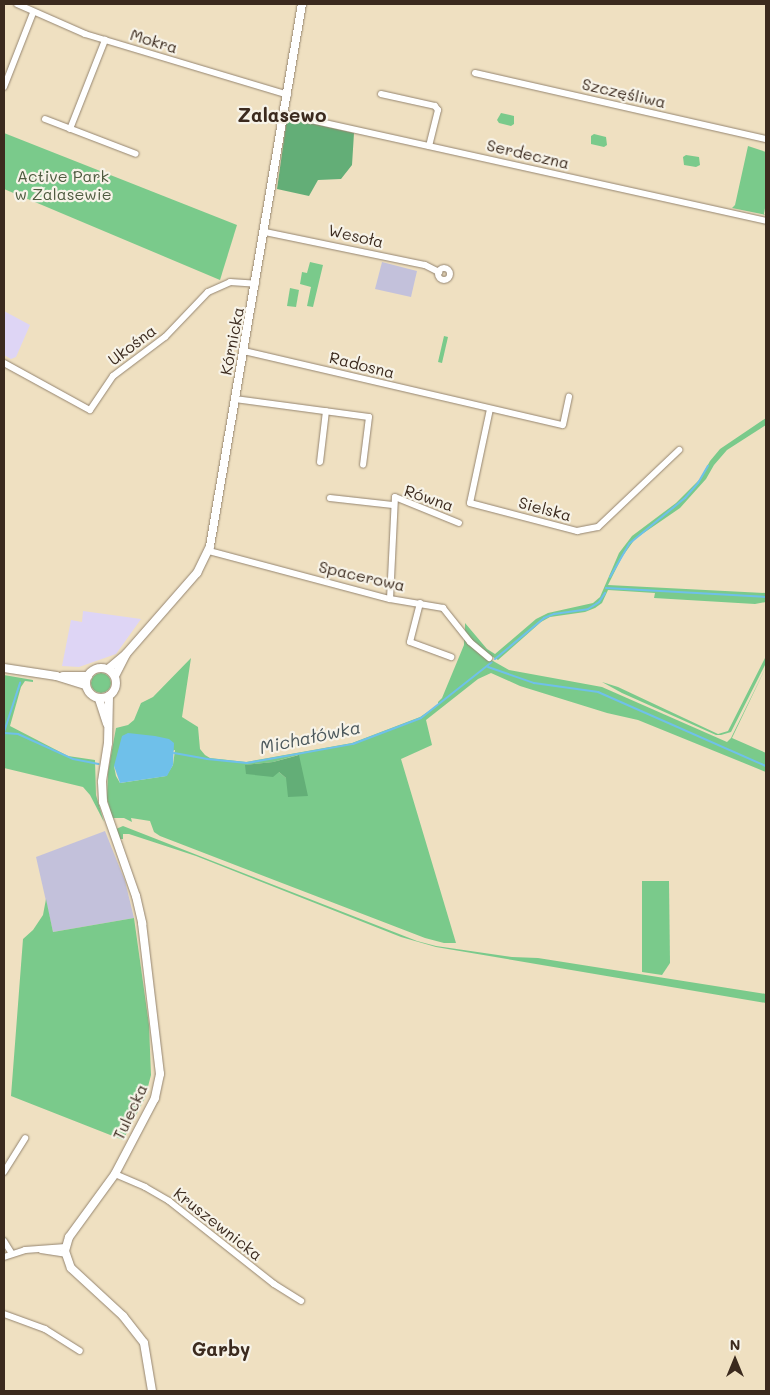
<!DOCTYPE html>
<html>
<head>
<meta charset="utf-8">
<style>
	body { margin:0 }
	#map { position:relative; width:770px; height:1395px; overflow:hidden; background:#efe0c1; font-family:Mali,sans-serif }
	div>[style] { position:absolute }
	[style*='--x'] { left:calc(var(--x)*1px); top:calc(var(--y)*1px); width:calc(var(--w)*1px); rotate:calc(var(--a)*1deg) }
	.built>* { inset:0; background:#ded5f5 }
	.industrial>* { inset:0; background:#c3c1db }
	.green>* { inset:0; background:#7aca8b }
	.round { border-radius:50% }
	.forest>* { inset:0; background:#63ae77 }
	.water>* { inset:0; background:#6fc0ea }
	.stream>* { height:2px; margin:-1px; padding:0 1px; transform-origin:1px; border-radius:1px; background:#6fc0ea }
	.roads { filter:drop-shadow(0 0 1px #958570) drop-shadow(0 0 1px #958570) }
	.minor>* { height:6px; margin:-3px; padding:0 3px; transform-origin:3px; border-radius:3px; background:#fff }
	.minor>.ring { margin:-3px; padding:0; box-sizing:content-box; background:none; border:6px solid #fff; border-radius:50% }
	.tertiary>* { height:8px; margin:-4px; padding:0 4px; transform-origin:4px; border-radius:4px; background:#fff }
	.tertiary>.ring { margin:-4px; padding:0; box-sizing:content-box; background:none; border:8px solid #fff; border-radius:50% }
	span { translate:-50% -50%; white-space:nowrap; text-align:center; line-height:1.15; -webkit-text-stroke:4.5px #f7f3e8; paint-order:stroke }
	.street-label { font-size:16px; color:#3b2a1e }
	.park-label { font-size:16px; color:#4e5a3f }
	.water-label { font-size:18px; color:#4b575b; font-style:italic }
	.quarter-label { font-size:19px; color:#3b2a1e; font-weight:700 }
	.frame { position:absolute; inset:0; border:5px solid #3b2a1e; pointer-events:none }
	.north { position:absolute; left:710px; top:1335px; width:50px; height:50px; -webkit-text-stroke:4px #f7f3e8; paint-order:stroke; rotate:0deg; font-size:14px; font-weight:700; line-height:20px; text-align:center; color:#3b2a1e }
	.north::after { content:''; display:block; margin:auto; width:18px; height:22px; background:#3b2a1e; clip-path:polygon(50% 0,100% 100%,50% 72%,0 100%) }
</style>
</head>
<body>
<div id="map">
	<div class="built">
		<i style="clip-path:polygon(4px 311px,30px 325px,16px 357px,11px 359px,4px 355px)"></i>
		<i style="clip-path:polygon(83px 611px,141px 619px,116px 654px,79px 667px,62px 666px,71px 620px,82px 622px)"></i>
	</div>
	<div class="industrial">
		<i style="clip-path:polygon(382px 262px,417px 271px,411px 297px,375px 289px)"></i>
		<i style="clip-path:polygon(105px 831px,125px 881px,134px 918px,53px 932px,36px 857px)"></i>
	</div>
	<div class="green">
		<i style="clip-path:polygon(501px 113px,514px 116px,514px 124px,511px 126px,499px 123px,497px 120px)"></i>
		<i style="clip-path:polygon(4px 133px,237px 225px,220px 280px,4px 189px)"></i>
		<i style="clip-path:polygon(594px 134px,606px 137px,607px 145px,604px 147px,591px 144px,591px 136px)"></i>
		<i style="clip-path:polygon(748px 146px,766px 152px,766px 202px,764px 214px,766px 215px,732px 208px,735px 205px)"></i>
		<i style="clip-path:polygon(686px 155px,699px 157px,700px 165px,696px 167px,684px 165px,683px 157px)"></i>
		<i style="clip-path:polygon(310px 262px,323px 265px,313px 307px,307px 306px,311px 287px,300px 284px,302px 272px,307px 273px)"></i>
		<i style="clip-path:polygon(290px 288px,299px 290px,296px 307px,287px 306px)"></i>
		<i style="clip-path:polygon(444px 336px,448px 337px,442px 363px,438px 362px)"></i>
		<i style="clip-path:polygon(766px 418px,766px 425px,727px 450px,714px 465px,706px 479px,680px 508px,635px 539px,622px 557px,608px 585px,766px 593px,766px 602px,755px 604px,654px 598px,655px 593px,608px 590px,602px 603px,595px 608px,585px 612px,550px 617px,541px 622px,498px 660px,481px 650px,465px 633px,465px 623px,487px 649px,495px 654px,536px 619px,548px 613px,593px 603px,600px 597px,619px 553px,632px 536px,676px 503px,700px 479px,710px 461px,720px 449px)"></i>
		<i style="clip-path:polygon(evenodd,464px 637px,479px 653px,509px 670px,602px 687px,727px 742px,731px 738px,766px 667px,732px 738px,766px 753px,766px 772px,638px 720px,607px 713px,520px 686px,491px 673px,478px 679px,426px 720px,432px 745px,401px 759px,456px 943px,444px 943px,425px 938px,160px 836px,154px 832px,150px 821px,131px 818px,132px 822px,124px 818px,112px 818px,107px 798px,108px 772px,116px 728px,128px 725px,134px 720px,141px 703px,153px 697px,191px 658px,182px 717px,198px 727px,200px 749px,205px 755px,210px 758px,246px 762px,352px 743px,420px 717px,438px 705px,438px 702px,442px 698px,464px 645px,464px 637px,175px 750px,173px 765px,166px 776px,120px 783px,116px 776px,114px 766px,175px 750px,464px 637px,298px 755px,286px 778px,279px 772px,246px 765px,273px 762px,298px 755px)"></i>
		<i style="clip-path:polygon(766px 656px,766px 663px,731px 732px,721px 735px,716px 735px,622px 693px,602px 682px,618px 687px,718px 734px,728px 731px)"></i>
		<i class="round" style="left:91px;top:673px;width:20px;height:20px"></i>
		<i style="clip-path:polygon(4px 675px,33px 680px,33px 682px,25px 681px,21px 687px,10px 726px,68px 756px,95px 760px,96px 795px,104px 822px,90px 795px,83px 787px,4px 768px)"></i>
		<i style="clip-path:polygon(123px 826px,417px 941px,436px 946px,512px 957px,538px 958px,766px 994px,766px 1003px,436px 947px,401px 937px,196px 856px,129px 834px,123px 834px,123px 839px,120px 839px,116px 829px)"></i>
		<i style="clip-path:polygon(642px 881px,669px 881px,670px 963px,662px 975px,642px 972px)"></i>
		<i style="clip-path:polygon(46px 899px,53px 932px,134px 918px,149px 1025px,151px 1075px,145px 1098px,123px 1140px,11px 1096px,23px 939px,33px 930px,43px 915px)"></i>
	</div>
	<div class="forest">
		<i style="clip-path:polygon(287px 118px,354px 133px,352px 165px,341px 179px,318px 180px,309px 196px,277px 189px)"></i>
		<i style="clip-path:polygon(299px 755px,308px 796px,288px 797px,286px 778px,279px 772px,273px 777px,246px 774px,245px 765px,273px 762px)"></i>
	</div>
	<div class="water">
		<i style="clip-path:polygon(128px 733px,155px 736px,169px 739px,174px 743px,173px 765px,167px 776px,120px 783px,114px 766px,122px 736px)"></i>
	</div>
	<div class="stream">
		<i style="--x:610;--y:577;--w:39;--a:-60"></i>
		<i style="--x:630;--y:543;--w:71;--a:-39.3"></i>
		<i style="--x:685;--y:498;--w:20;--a:-49"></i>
		<i style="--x:698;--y:483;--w:20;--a:-60"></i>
		<i style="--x:606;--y:588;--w:160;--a:3.2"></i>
		<i style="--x:495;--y:659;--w:64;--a:-39.9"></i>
		<i style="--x:544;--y:618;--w:11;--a:-22"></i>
		<i style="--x:554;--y:614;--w:34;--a:-8"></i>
		<i style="--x:588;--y:609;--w:13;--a:-32"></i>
		<i style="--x:599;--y:602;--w:11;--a:-56"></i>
		<i style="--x:488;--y:667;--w:49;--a:19.2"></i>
		<i style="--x:534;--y:683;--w:65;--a:8"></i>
		<i style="--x:598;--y:692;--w:184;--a:23.8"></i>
		<i style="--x:4;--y:732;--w:52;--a:-71.9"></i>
		<i style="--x:4;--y:733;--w:14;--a:4"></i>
		<i style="--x:18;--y:734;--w:60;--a:24.4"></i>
		<i style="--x:73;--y:759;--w:26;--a:11"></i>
		<i style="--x:174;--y:753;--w:34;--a:10"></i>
		<i style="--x:207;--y:759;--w:40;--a:5.7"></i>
		<i style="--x:247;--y:763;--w:108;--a:-10.2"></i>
		<i style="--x:353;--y:744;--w:73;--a:-20.9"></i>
		<i style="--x:421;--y:718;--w:90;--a:-38.3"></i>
	</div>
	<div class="roads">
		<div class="minor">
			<i style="--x:17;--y:4;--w:74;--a:23.8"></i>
			<i style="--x:85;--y:34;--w:212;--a:16.7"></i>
			<i style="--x:475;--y:73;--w:298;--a:12.8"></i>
			<i style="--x:4;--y:87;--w:79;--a:-68.6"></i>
			<i style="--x:381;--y:94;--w:55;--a:12.5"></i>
			<i style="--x:435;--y:106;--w:5;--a:53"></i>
			<i style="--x:438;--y:110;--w:37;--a:104"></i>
			<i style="--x:284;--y:114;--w:494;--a:12.5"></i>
			<i style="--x:45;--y:119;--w:97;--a:21"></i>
			<i style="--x:70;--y:129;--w:96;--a:-68.5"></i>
			<i style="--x:265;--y:232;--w:163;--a:11.7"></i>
			<i style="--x:425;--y:265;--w:16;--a:27"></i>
			<i class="ring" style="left:438px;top:268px;width:6px;height:6px"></i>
			<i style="--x:244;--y:351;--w:327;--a:13.1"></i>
			<i style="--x:563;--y:425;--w:29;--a:-78"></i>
			<i style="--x:4;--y:363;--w:98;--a:28.7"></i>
			<i style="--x:90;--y:410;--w:41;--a:-55.9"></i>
			<i style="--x:113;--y:376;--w:65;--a:-36.9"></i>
			<i style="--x:165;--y:337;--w:62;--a:-46.3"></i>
			<i style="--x:208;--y:292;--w:24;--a:-24"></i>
			<i style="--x:230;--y:282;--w:26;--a:4"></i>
			<i style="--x:235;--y:399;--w:135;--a:7.7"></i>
			<i style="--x:369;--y:417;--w:48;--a:97.1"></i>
			<i style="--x:490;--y:409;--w:96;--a:102"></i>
			<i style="--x:470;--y:503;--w:111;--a:14.7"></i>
			<i style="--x:577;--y:531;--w:21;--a:-11"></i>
			<i style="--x:598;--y:527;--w:112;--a:-43.5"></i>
			<i style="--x:320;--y:462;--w:51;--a:-83.3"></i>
			<i style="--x:330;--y:498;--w:63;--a:6.3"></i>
			<i style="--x:209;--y:551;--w:187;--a:14.9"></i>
			<i style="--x:390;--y:599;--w:54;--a:9.6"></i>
			<i style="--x:443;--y:608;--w:43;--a:51.5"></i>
			<i style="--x:470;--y:642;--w:25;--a:40"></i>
			<i style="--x:390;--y:599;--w:102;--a:-87.2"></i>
			<i style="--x:395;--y:497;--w:69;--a:22.1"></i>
			<i style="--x:420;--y:603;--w:40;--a:104.4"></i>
			<i style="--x:410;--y:642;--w:44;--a:20.1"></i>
			<i style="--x:4;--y:1172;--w:40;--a:-58"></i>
			<i style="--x:115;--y:1174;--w:33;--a:23"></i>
			<i style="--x:145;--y:1187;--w:28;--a:30"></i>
			<i style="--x:169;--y:1201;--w:134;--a:38.3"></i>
			<i style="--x:274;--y:1284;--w:32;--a:32"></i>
			<i style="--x:4;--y:1241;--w:15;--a:58"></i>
			<i style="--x:41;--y:1250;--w:25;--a:9"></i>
			<i style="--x:4;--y:1257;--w:22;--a:-18"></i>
			<i style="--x:25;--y:1250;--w:41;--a:-4.2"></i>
			<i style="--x:4;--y:1314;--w:44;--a:20.1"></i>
			<i style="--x:45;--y:1329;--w:41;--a:32.2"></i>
		</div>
		<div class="tertiary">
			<i class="ring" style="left:86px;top:668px;width:22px;height:22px"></i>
			<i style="--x:4;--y:668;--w:53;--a:8.7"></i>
			<i style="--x:56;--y:676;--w:31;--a:17"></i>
			<i style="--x:108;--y:669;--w:23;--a:-40"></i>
			<i style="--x:126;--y:654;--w:108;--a:-48.8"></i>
			<i style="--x:197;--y:573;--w:30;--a:-64"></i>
			<i style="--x:210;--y:546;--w:550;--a:-80.37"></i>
			<i style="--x:63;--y:676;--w:25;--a:0"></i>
			<i style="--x:115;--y:676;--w:25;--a:-63"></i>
			<i style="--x:109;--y:696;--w:47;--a:91.2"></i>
			<i style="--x:108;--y:743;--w:39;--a:99"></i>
			<i style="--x:102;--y:782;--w:20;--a:87"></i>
			<i style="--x:103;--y:802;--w:100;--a:70.7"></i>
			<i style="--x:136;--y:896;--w:28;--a:77"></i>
			<i style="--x:142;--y:923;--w:152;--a:83.2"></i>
			<i style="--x:160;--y:1074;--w:25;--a:102"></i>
			<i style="--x:155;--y:1098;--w:86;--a:117.8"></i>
			<i style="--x:115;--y:1174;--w:78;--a:126.1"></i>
			<i style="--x:69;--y:1237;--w:15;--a:106"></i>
			<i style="--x:65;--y:1251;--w:18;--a:71"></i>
			<i style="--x:71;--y:1268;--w:71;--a:42.7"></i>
			<i style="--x:123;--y:1316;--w:34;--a:52"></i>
			<i style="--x:144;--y:1343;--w:49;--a:80.5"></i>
			<i style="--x:99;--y:699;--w:26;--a:72"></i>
		</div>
	</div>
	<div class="street-label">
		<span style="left:154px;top:41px;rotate:17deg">Mokra</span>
		<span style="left:624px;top:93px;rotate:13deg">Szczęśliwa</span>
		<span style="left:528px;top:154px;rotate:13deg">Serdeczna</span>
		<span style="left:356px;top:236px;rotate:13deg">Wesoła</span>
		<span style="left:232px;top:341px;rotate:-79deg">Kórnicka</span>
		<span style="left:132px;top:345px;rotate:-37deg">Ukośna</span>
		<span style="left:362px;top:365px;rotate:14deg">Radosna</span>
		<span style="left:429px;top:498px;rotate:19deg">Równa</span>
		<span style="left:545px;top:509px;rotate:15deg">Sielska</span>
		<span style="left:362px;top:576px;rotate:13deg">Spacerowa</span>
		<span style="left:130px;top:1112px;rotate:-65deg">Tulecka</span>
		<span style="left:218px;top:1224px;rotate:38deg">Kruszewnicka</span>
	</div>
	<div class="park-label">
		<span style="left:63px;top:185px">Active Park<br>w Zalasewie</span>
	</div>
	<div class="water-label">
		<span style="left:310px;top:737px;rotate:-12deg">Michałówka</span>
	</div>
	<div class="quarter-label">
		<span style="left:282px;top:115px">Zalasewo</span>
		<span style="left:221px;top:1349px">Garby</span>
	</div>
	<div class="frame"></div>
	<div class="north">N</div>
</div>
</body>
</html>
